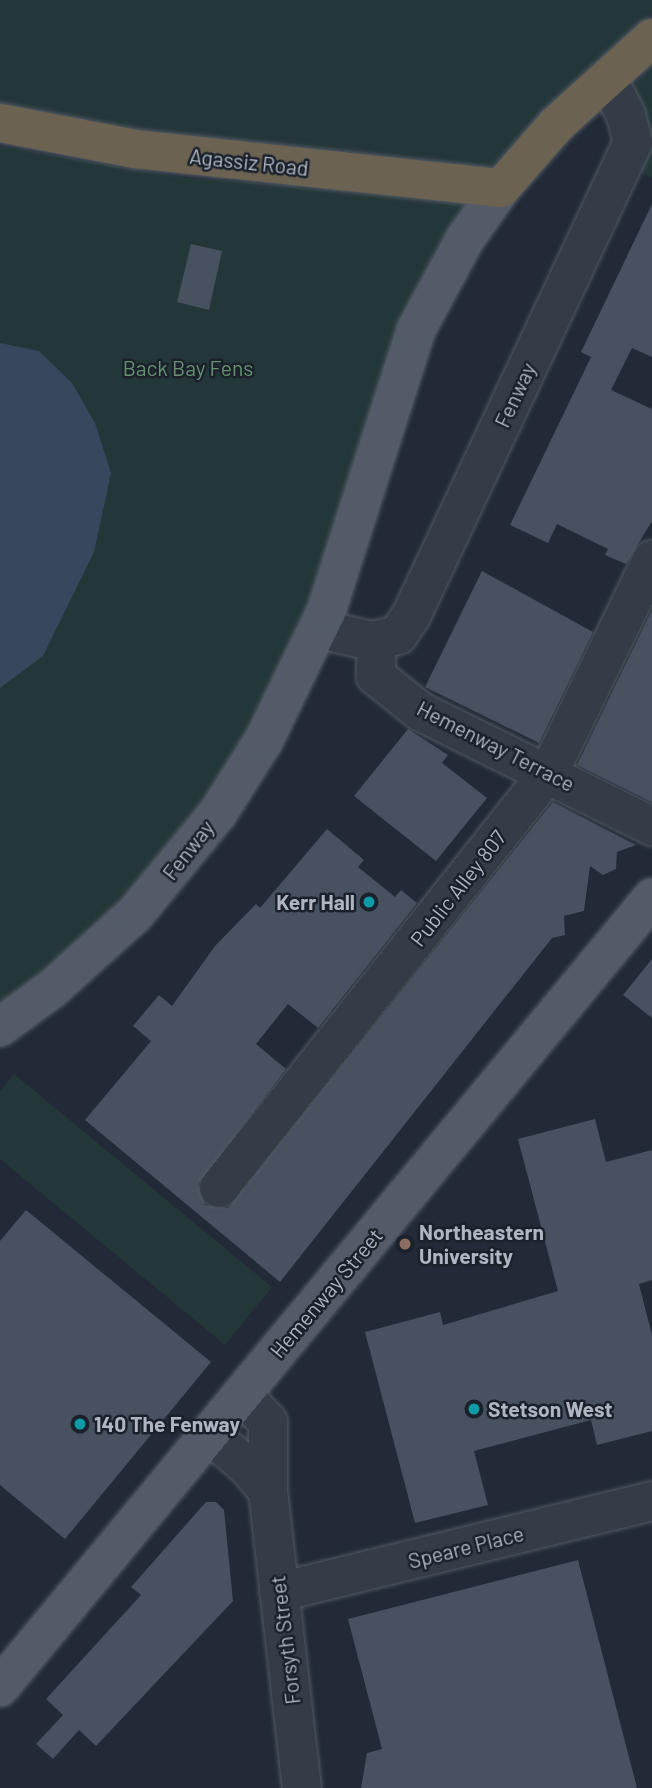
<!DOCTYPE html>
<html>
<head>
<meta charset="utf-8">
<style>
	body { margin:0 }
	#map { position:relative; width:652px; height:1788px; overflow:hidden; background:#212a36; font-family:Barlow,sans-serif }
	div>[style] { position:absolute }
	[style*='--x'] { left:calc(var(--x)*1px); top:calc(var(--y)*1px); width:calc(var(--w)*1px); rotate:calc(var(--a)*1deg) }
	.green>* { inset:0; background:#243738 }
	.water>* { inset:0; background:#36475e }
	.building>* { inset:0; background:#475160 }
	.roads { filter:drop-shadow(0 0 2px #515964) drop-shadow(0 0 2px #515964) }
	.minor>* { height:38px; margin:-19px; padding:0 19px; transform-origin:19px; border-radius:19px; background:#343c47 }
	.major>* { height:38px; margin:-19px; padding:0 19px; transform-origin:19px; border-radius:19px; background:#525b67 }
	.highway>* { height:38px; margin:-19px; padding:0 19px; transform-origin:19px; border-radius:19px; background:#6c6251 }
	.dots>* { width:19px; height:19px; translate:-50% -50%; box-sizing:border-box; border:4px solid #1a212b; border-radius:50% }
	span { translate:-50% -50%; white-space:nowrap; text-align:center; line-height:1.15; -webkit-text-stroke:5px #1a212b; paint-order:stroke }
	.street-label { font-size:21px; color:#aeb6c3 }
	.park-label { font-size:21px; color:#679271 }
	.poi-label { font-size:21px; color:#aeb6c3; font-weight:700 }
	.right { translate:-100% -50%; text-align:right }
	.left { translate:0 -50%; text-align:left }
</style>
</head>
<body>
<div id="map">
	<div class="green">
		<i style="clip-path:polygon(0 0,652px 0,652px 14px,511px 150px,490px 166px,471px 169px,187px 140px,0 109px)"></i>
		<i style="clip-path:polygon(652px 61px,652px 178px,634px 169px,635px 85px)"></i>
		<i style="clip-path:polygon(0 146px,186px 178px,456px 196px,465px 204px,417px 295px,316px 593px,248px 736px,199px 810px,115px 913px,0 1009px)"></i>
		<i style="clip-path:polygon(14px 1074px,272px 1287px,225px 1345px,0 1159px,0 1091px)"></i>
	</div>
	<div class="water">
		<i style="clip-path:polygon(0 343px,39px 351px,72px 383px,95px 423px,111px 473px,94px 552px,43px 656px,0 688px)"></i>
	</div>
	<div class="building">
		<i style="clip-path:polygon(652px 204px,652px 357px,632px 348px,611px 390px,652px 409px,652px 521px,626px 564px,605px 555px,608px 549px,557px 524px,548px 543px,510px 525px,591px 357px,581px 352px)"></i>
		<i style="clip-path:polygon(191px 244px,222px 251px,209px 310px,177px 302px)"></i>
		<i style="clip-path:polygon(482px 571px,593px 632px,539px 743px,425px 687px)"></i>
		<i style="clip-path:polygon(652px 610px,652px 802px,577px 765px)"></i>
		<i style="clip-path:polygon(408px 729px,448px 755px,442px 763px,487px 798px,436px 861px,354px 796px)"></i>
		<i style="clip-path:polygon(553px 802px,636px 845px,617px 852px,616px 869px,603px 875px,590px 866px,584px 911px,564px 916px,565px 935px,552px 938px,280px 1282px,85px 1120px,151px 1041px,133px 1026px,159px 995px,172px 1006px,215px 946px,256px 904px,260px 908px,327px 829px,364px 860px,358px 867px,395px 897px,401px 890px,417px 903px,318px 1028px,288px 1004px,256px 1044px,286px 1069px,198px 1184px,205px 1205px,228px 1208px)"></i>
		<i style="clip-path:polygon(652px 959px,652px 1018px,623px 995px)"></i>
		<i style="clip-path:polygon(595px 1119px,606px 1162px,652px 1150px,652px 1280px,639px 1284px,652px 1335px,652px 1431px,597px 1445px,591px 1420px,474px 1451px,488px 1505px,415px 1523px,365px 1332px,440px 1312px,443px 1325px,558px 1291px,518px 1139px)"></i>
		<i style="clip-path:polygon(26px 1210px,211px 1362px,65px 1539px,0 1485px,0 1241px)"></i>
		<i style="clip-path:polygon(206px 1502px,216px 1502px,224px 1510px,233px 1601px,96px 1746px,79px 1730px,53px 1759px,36px 1744px,63px 1715px,46px 1699px,141px 1595px,131px 1587px)"></i>
		<i style="clip-path:polygon(578px 1560px,637px 1788px,361px 1788px,367px 1753px,382px 1749px,348px 1619px)"></i>
	</div>
	<div class="roads">
		<div class="minor">
			<i style="--x:319;--y:629;--w:54;--a:12.8"></i>
			<i style="--x:372;--y:641;--w:27;--a:-13"></i>
			<i style="--x:398;--y:635;--w:23;--a:-56"></i>
			<i style="--x:411;--y:616;--w:523;--a:-64.9"></i>
			<i style="--x:633;--y:142;--w:28;--a:-105"></i>
			<i style="--x:626;--y:115;--w:41;--a:-117.8"></i>
			<i style="--x:377;--y:640;--w:36;--a:92"></i>
			<i style="--x:376;--y:676;--w:58;--a:38.7"></i>
			<i style="--x:421;--y:712;--w:258;--a:26.3"></i>
			<i style="--x:219;--y:1188;--w:531;--a:-51.58"></i>
			<i style="--x:549;--y:772;--w:236;--a:-64.1"></i>
			<i style="--x:243;--y:1396;--w:36;--a:46"></i>
			<i style="--x:268;--y:1422;--w:69;--a:90"></i>
			<i style="--x:268;--y:1491;--w:299;--a:83.5"></i>
			<i style="--x:210;--y:1435;--w:50;--a:40.1"></i>
			<i style="--x:248;--y:1467;--w:31;--a:50"></i>
			<i style="--x:279;--y:1592;--w:384;--a:-13.7"></i>
		</div>
		<div class="major">
			<i style="--x:0;--y:1027;--w:66;--a:-36.3"></i>
			<i style="--x:53;--y:988;--w:110;--a:-42.1"></i>
			<i style="--x:135;--y:914;--w:131;--a:-50.6"></i>
			<i style="--x:218;--y:813;--w:86;--a:-57.8"></i>
			<i style="--x:264;--y:740;--w:142;--a:-64.2"></i>
			<i style="--x:326;--y:612;--w:296;--a:-72.3"></i>
			<i style="--x:416;--y:330;--w:103;--a:-61.7"></i>
			<i style="--x:465;--y:239;--w:62;--a:-54.8"></i>
			<i style="--x:0;--y:1687;--w:1024;--a:-50.43"></i>
		</div>
		<div class="highway">
			<i style="--x:0;--y:123;--w:137;--a:10.9"></i>
			<i style="--x:135;--y:149;--w:368;--a:6.1"></i>
			<i style="--x:501;--y:188;--w:85;--a:-48.8"></i>
			<i style="--x:557;--y:124;--w:128;--a:-42.2"></i>
		</div>
	</div>
	<div class="dots">
		<i style="left:369px;top:902px;background:#0f9aa8"></i>
		<i style="left:405px;top:1244px;background:#8d6e63"></i>
		<i style="left:474px;top:1409px;background:#0f9aa8"></i>
		<i style="left:80px;top:1424px;background:#0f9aa8"></i>
	</div>
	<div class="street-label">
		<span style="left:249px;top:162px;rotate:6deg">Agassiz Road</span>
		<span style="left:515px;top:395px;rotate:-65deg">Fenway</span>
		<span style="left:496px;top:746px;rotate:27deg">Hemenway Terrace</span>
		<span style="left:188px;top:850px;rotate:-52deg">Fenway</span>
		<span style="left:458px;top:888px;rotate:-52deg">Public Alley 807</span>
		<span style="left:326px;top:1293px;rotate:-50deg">Hemenway Street</span>
		<span style="left:466px;top:1547px;rotate:-14deg">Speare Place</span>
		<span style="left:285px;top:1640px;rotate:-97deg">Forsyth Street</span>
	</div>
	<div class="park-label">
		<span style="left:188px;top:368px">Back Bay Fens</span>
	</div>
	<div class="poi-label">
		<span class="right" style="left:355px;top:902px">Kerr Hall</span>
		<span class="left" style="left:419px;top:1244px">Northeastern<br>University</span>
		<span class="left" style="left:488px;top:1409px">Stetson West</span>
		<span class="left" style="left:94px;top:1424px">140 The Fenway</span>
	</div>
</div>
</body>
</html>
